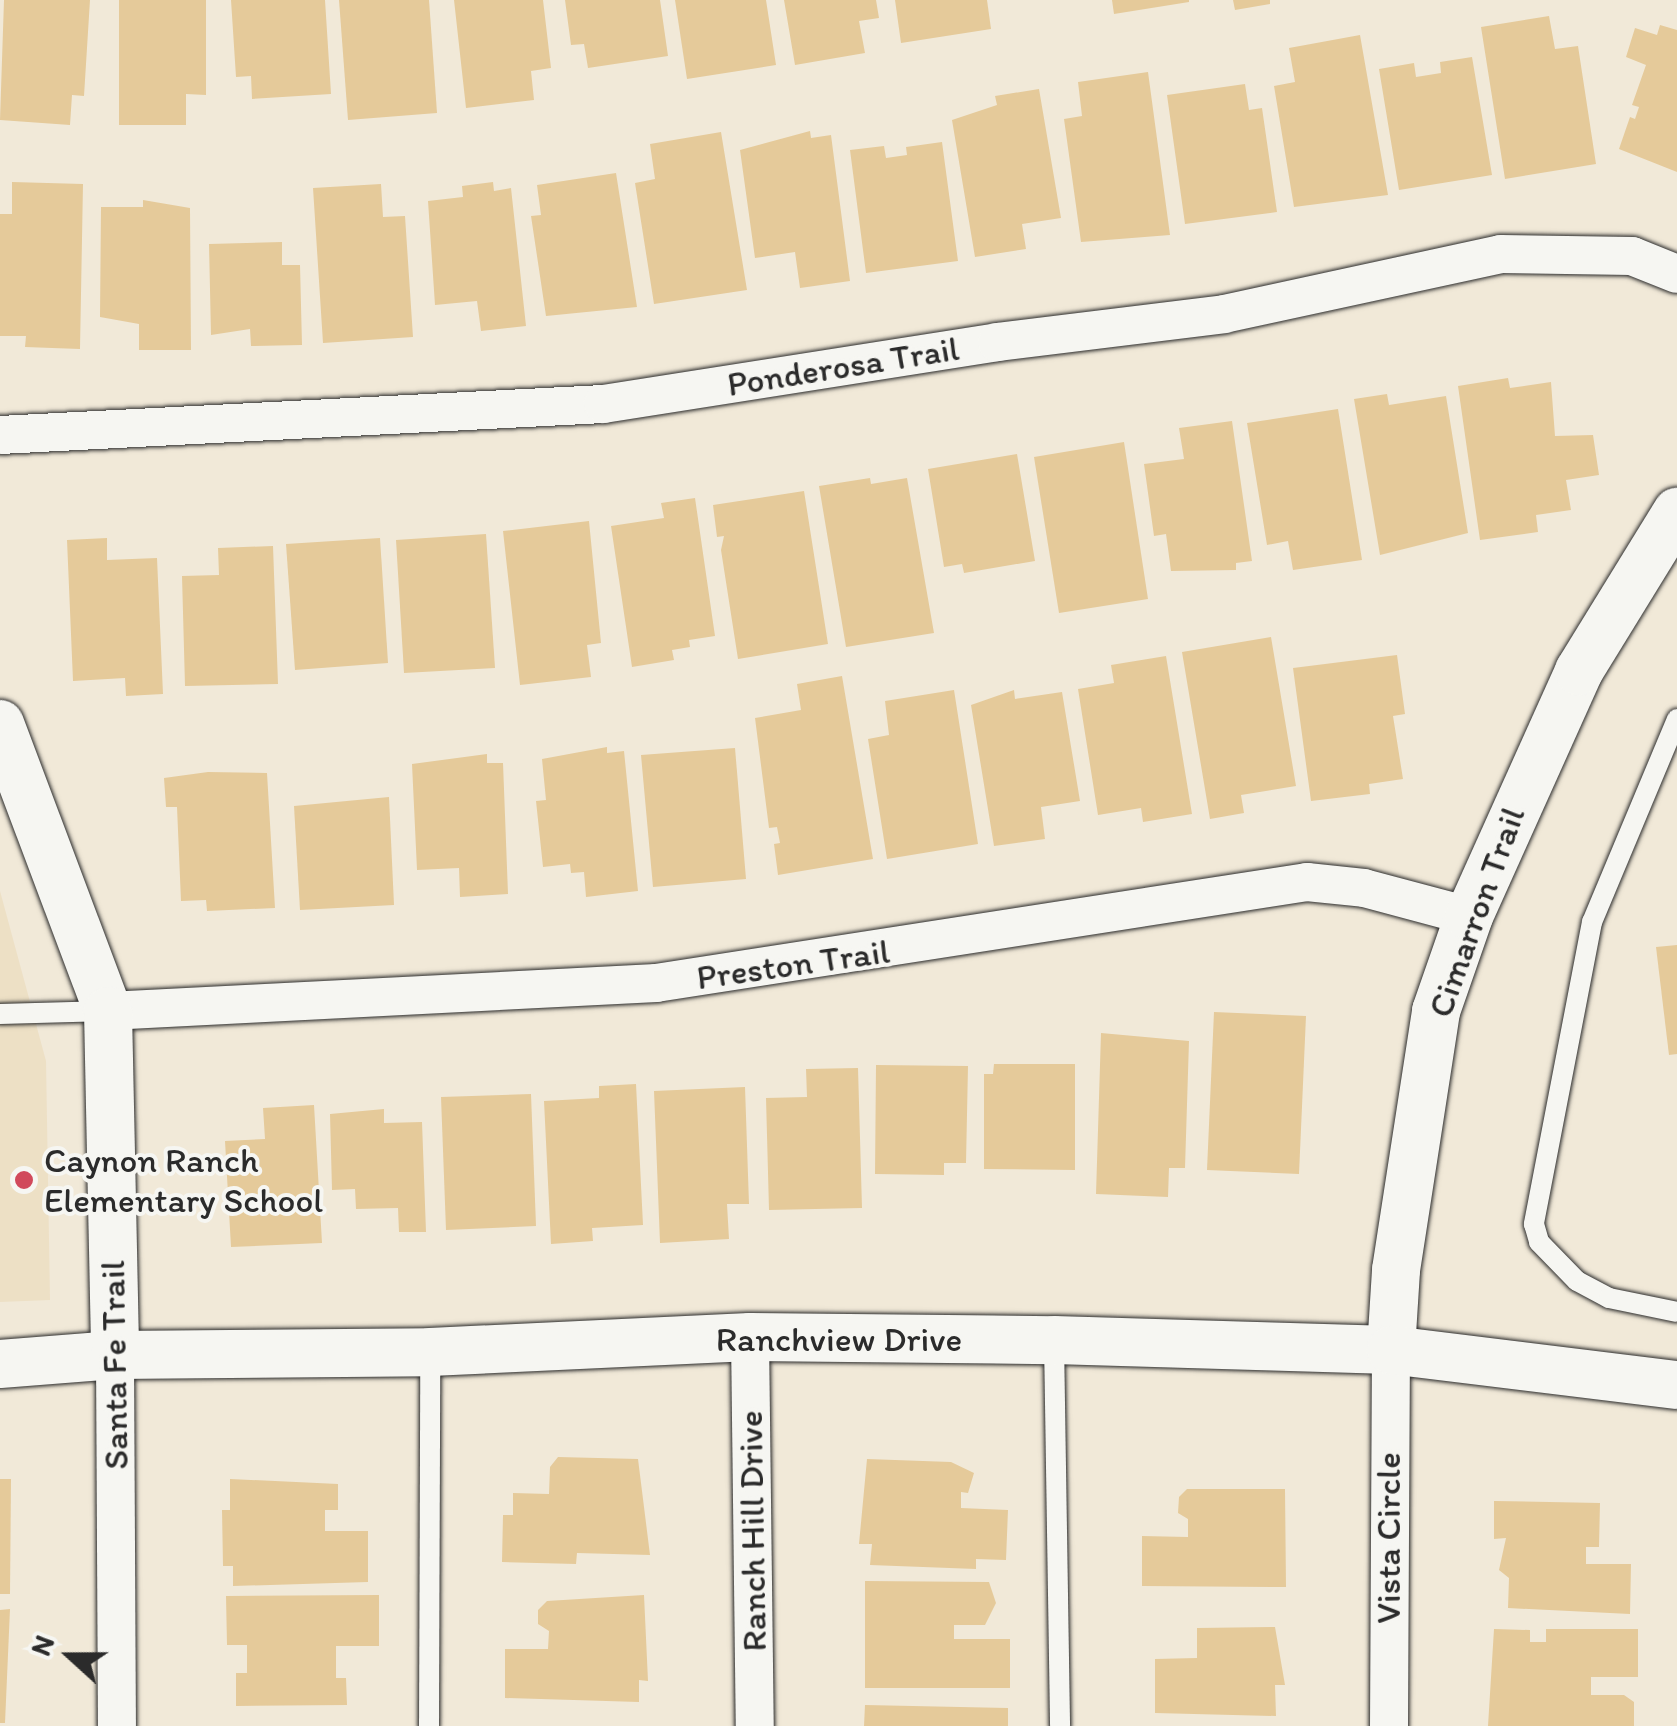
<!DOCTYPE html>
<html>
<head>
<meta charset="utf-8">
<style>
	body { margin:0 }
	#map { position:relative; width:1677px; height:1726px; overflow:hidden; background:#f1e9d8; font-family:Itim,sans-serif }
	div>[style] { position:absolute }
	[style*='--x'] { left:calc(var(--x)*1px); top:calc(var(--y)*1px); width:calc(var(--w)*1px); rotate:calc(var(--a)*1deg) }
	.built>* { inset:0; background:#ede0c5 }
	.building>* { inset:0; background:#e5ca9a }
	.roads { filter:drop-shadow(0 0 2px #2b2b2b) drop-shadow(0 0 2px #2b2b2b) }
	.service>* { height:20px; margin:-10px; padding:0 10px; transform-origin:10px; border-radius:10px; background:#f6f6f2 }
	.minor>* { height:38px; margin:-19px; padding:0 19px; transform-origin:19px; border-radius:19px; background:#f6f6f2 }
	.tertiary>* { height:48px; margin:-24px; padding:0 24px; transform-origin:24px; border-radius:24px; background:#f6f6f2 }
	.dots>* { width:28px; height:28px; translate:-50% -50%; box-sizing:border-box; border:5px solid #f6f6f2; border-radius:50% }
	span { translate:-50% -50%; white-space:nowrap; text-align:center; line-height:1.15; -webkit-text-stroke:8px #f6f6f2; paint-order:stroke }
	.street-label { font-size:35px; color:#2b2b2b }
	.poi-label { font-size:35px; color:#2b2b2b }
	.left { translate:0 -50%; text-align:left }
	.north { position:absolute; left:20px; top:1606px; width:100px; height:100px; -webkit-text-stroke:8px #f6f6f2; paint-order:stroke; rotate:291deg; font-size:28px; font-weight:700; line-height:40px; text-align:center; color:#2b2b2b }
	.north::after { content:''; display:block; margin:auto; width:35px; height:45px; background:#2b2b2b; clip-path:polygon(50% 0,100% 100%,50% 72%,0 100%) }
</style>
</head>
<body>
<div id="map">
	<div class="built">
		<i style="clip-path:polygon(0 891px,46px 1061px,50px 1300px,0 1302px)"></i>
	</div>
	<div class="building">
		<i style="clip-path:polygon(4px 0,90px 0,84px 96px,72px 95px,70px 125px,0 120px)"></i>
		<i style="clip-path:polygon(119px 0,206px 0,206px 95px,186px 94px,186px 125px,119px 125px)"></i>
		<i style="clip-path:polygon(231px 0,325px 0,331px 94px,252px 99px,251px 76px,236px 77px)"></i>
		<i style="clip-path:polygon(339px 0,429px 0,437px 113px,348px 120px)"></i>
		<i style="clip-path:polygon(454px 0,543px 0,551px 68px,531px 71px,534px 100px,466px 108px)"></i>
		<i style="clip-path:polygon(565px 0,660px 0,668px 56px,588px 68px,584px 44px,571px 45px)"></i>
		<i style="clip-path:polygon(675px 0,766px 0,776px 65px,687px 79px)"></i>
		<i style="clip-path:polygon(784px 0,876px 0,879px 18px,859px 21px,865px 53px,795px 65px)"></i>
		<i style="clip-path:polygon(895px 0,987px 0,991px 29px,901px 43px)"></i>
		<i style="clip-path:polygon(1112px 0,1189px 0,1189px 2px,1114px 14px)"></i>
		<i style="clip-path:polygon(1233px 0,1270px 0,1270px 4px,1235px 10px)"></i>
		<i style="clip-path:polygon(1549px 16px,1555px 49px,1578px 46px,1596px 164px,1505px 179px,1481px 27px)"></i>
		<i style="clip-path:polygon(1660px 25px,1677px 30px,1677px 172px,1619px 149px,1630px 117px,1635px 119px,1639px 107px,1632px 105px,1646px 65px,1626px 57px,1635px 28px,1657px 35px)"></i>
		<i style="clip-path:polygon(1360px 35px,1388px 195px,1294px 207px,1274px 86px,1295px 82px,1289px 48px)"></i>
		<i style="clip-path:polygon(1472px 57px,1492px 175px,1399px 190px,1379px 69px,1414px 63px,1416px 77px,1441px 73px,1440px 62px)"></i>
		<i style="clip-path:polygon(1148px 72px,1170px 235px,1081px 242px,1064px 119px,1082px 116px,1078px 82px)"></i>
		<i style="clip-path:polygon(1245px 84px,1249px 110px,1262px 108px,1277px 212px,1185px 224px,1167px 95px)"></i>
		<i style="clip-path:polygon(1039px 89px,1061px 218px,1022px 224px,1026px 249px,975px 257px,952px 120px,997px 105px,995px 96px)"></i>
		<i style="clip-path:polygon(810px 131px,811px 138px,831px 135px,850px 281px,800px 288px,795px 252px,755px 258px,740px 150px)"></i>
		<i style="clip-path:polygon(721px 132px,747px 290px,654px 304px,635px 183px,655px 179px,650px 144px)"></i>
		<i style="clip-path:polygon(942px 142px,958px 261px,866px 273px,850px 150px,884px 146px,886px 158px,907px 155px,906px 147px)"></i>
		<i style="clip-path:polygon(616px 173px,637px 307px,546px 316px,531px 216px,541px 215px,537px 185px)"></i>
		<i style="clip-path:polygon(12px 182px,83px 184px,80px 349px,25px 347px,26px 336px,0 336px,0 214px,12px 214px)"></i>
		<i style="clip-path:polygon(493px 182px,494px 191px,511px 188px,526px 326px,481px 331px,477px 301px,435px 305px,428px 201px,463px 197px,462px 186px)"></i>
		<i style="clip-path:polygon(381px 184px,383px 217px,405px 216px,413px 337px,323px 343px,313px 188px)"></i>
		<i style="clip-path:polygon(143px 200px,190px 208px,191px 350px,139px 350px,139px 324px,100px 317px,101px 207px,143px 207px)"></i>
		<i style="clip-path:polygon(282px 242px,282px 265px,300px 265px,302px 345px,251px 346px,250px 329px,211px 335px,209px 244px)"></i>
		<i style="clip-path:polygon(1508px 378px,1510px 388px,1551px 382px,1555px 436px,1593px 435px,1599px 475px,1566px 480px,1571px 510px,1536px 515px,1538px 532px,1480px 540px,1458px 386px)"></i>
		<i style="clip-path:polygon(1387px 394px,1389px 405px,1446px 396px,1468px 533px,1380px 555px,1354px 399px)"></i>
		<i style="clip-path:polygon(1338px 409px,1362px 560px,1293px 570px,1288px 541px,1267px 545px,1247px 423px)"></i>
		<i style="clip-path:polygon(1232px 421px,1252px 561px,1236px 563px,1236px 570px,1171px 571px,1166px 534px,1154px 536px,1144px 464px,1184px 459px,1179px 428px)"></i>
		<i style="clip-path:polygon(1124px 442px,1148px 599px,1059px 613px,1034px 457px)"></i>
		<i style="clip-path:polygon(1017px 454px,1035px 561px,964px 573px,962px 564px,944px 567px,928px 469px)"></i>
		<i style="clip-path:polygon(870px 478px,871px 484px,907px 478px,934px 633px,846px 647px,819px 486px)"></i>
		<i style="clip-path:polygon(804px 491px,828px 644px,738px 659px,721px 550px,724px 536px,717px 537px,713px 505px)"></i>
		<i style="clip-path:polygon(695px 498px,715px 636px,689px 640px,690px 647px,672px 650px,674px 660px,632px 667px,611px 526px,664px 518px,661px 503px)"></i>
		<i style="clip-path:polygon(589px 521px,601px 643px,587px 645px,591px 677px,520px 685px,503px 531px)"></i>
		<i style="clip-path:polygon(486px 534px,495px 668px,404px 673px,396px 540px)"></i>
		<i style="clip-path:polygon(107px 538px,107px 560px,157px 558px,163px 694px,126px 696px,125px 678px,73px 681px,67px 540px)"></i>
		<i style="clip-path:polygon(380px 538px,388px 663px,295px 670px,286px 544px)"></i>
		<i style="clip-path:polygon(273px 546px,278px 684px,185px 686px,182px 576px,219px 575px,218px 548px)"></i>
		<i style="clip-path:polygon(1271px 637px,1296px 786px,1241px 795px,1244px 813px,1210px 819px,1182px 652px)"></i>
		<i style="clip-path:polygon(1397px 655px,1405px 714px,1393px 716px,1403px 779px,1369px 784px,1370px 794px,1311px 801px,1293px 668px)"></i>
		<i style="clip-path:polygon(1166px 656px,1192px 814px,1143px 822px,1141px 808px,1098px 815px,1078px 689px,1114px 683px,1111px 665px)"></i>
		<i style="clip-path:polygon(842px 676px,873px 859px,778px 875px,774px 844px,780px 843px,777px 827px,769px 828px,755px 718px,801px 710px,797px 684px)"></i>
		<i style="clip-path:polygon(954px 690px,978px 844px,887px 859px,868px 739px,889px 735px,885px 701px)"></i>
		<i style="clip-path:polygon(1014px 690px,1015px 699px,1062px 692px,1080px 801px,1041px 807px,1045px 839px,994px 846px,971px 705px)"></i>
		<i style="clip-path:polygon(607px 747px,607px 753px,624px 751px,638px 891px,586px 897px,584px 872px,571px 873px,570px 864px,543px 867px,536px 801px,546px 800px,542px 759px)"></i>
		<i style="clip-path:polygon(735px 748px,746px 879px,653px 887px,641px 755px)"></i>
		<i style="clip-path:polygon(487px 754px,487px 763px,503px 763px,508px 894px,460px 897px,459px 868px,417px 870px,412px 764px)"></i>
		<i style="clip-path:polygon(208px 772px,267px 773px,275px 908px,207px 911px,206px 900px,181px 901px,177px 807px,166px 807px,164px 778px)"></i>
		<i style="clip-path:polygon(389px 797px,394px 905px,300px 910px,294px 806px)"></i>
		<i style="clip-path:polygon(1677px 945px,1677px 1054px,1669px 1055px,1656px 947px)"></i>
		<i style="clip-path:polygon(1214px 1012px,1306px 1016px,1299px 1174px,1207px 1170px)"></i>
		<i style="clip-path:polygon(1101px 1033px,1189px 1041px,1185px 1168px,1169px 1168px,1168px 1197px,1096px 1194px)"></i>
		<i style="clip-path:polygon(994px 1064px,1075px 1064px,1075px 1170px,984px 1169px,984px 1074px,993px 1074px)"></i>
		<i style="clip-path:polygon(876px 1065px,968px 1066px,966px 1163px,944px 1163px,944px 1175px,875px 1174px)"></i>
		<i style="clip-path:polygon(858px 1068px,862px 1208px,769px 1210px,766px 1098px,807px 1097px,806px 1069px)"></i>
		<i style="clip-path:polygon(636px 1084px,643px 1225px,592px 1228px,593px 1241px,551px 1244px,544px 1101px,599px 1098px,599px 1086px)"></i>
		<i style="clip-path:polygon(745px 1087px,749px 1204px,727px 1204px,729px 1239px,660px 1243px,654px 1091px)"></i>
		<i style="clip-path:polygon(531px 1094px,536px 1226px,446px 1230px,441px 1097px)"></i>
		<i style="clip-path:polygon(314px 1105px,322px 1243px,231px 1247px,225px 1141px,265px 1139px,263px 1108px)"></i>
		<i style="clip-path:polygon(384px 1109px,384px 1123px,422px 1122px,426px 1232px,399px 1232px,398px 1208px,356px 1209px,355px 1189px,332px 1190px,330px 1114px)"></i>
		<i style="clip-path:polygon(558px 1457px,638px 1459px,650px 1555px,577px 1553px,576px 1564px,502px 1562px,503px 1515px,513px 1515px,513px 1493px,549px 1494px,550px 1467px)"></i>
		<i style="clip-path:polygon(867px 1459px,951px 1462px,974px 1473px,968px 1493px,961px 1492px,961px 1508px,1008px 1510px,1006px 1560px,976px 1559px,976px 1569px,870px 1565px,872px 1544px,859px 1544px)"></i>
		<i style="clip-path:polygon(0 1479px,11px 1479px,10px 1594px,0 1594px)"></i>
		<i style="clip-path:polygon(230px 1479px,338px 1484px,338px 1510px,325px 1510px,325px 1531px,368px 1531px,368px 1582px,233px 1586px,233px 1566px,223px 1566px,222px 1510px,230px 1510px)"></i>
		<i style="clip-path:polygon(1187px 1489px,1285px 1489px,1286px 1587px,1142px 1586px,1142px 1536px,1188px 1537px,1188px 1519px,1178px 1513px,1179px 1497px)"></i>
		<i style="clip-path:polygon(1494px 1501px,1600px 1503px,1599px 1547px,1586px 1547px,1586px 1564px,1631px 1564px,1630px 1614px,1508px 1608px,1509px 1578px,1499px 1570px,1506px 1538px,1494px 1539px)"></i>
		<i style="clip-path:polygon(865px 1581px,989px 1582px,996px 1603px,985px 1625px,954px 1625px,954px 1639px,1010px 1639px,1010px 1688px,865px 1688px)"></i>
		<i style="clip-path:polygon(379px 1595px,379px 1646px,336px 1646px,336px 1678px,346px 1678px,347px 1705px,236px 1706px,236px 1673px,247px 1673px,247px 1645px,227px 1645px,226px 1596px)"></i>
		<i style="clip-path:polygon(644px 1595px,648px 1681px,639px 1680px,639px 1702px,505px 1698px,505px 1649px,548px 1649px,549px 1631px,538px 1624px,538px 1610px,547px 1601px)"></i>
		<i style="clip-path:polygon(10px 1609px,5px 1723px,0 1723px,0 1610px)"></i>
		<i style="clip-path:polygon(1275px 1627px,1285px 1685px,1275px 1685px,1276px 1716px,1155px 1713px,1155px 1659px,1197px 1658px,1197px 1628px)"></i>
		<i style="clip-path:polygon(1494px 1629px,1530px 1630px,1530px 1642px,1546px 1642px,1546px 1629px,1638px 1629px,1638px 1677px,1591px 1677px,1591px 1695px,1624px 1695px,1634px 1702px,1634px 1726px,1488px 1726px)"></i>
		<i style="clip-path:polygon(865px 1705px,1008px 1708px,1008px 1726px,864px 1726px)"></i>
	</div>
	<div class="roads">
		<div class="service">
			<i style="--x:1677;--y:719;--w:220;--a:112.7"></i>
			<i style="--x:1592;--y:922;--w:308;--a:100.9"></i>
			<i style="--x:1534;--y:1224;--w:19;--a:74"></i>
			<i style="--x:1539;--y:1242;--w:54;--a:45.7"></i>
			<i style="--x:1577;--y:1281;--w:36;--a:28"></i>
			<i style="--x:1609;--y:1298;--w:69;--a:11.6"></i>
			<i style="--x:0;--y:1014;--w:108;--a:-1.6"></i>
			<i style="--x:1054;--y:1340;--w:386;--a:89.1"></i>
			<i style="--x:429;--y:1726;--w:374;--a:-89.8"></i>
		</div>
		<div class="minor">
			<i style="--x:0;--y:435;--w:604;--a:-2.94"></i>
			<i style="--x:603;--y:404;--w:399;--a:-8.9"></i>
			<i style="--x:997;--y:342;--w:229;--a:-7"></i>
			<i style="--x:1224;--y:314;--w:283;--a:-12.2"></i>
			<i style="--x:1501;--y:254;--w:131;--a:0.9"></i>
			<i style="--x:1632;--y:256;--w:48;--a:21.8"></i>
			<i style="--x:108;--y:1011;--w:549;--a:-2.92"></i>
			<i style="--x:656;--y:983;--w:659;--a:-8.82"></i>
			<i style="--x:1307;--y:882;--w:57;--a:6"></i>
			<i style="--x:1364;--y:888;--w:109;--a:14.9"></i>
			<i style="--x:750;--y:1337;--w:389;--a:89.3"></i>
			<i style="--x:115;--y:1355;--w:371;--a:89.7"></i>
			<i style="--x:1389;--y:1726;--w:376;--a:-89.7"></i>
		</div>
		<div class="tertiary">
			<i style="--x:0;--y:724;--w:307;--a:69.4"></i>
			<i style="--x:108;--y:1011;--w:344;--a:88.8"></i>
			<i style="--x:1391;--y:1350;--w:80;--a:-86.4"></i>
			<i style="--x:1396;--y:1270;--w:262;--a:-81.2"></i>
			<i style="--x:1436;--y:1011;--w:101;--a:-70.8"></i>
			<i style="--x:1469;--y:916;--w:269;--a:-65.8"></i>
			<i style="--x:1579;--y:671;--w:187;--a:-58.4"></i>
			<i style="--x:0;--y:1364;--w:115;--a:-4.5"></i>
			<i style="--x:115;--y:1355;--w:315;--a:-0.5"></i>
			<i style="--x:430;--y:1352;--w:320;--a:-2.7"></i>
			<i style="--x:750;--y:1337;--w:304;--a:0.6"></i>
			<i style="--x:1054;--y:1340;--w:337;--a:1.7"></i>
			<i style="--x:1391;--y:1350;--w:288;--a:7"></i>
		</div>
	</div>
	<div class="dots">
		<i style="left:24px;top:1180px;background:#d1495b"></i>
	</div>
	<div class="street-label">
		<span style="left:843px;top:366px;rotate:-9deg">Ponderosa Trail</span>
		<span style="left:1476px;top:912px;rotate:-70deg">Cimarron Trail</span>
		<span style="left:793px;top:964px;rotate:-8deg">Preston Trail</span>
		<span style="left:839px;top:1339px">Ranchview Drive</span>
		<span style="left:114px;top:1365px;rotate:-91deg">Santa Fe Trail</span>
		<span style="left:752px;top:1531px;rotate:-91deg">Ranch Hill Drive</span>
		<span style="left:1388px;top:1538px;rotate:-90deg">Vista Circle</span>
	</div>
	<div class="poi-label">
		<span class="left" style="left:44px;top:1180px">Caynon Ranch<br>Elementary School</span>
	</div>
	<div class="north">N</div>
</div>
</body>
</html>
